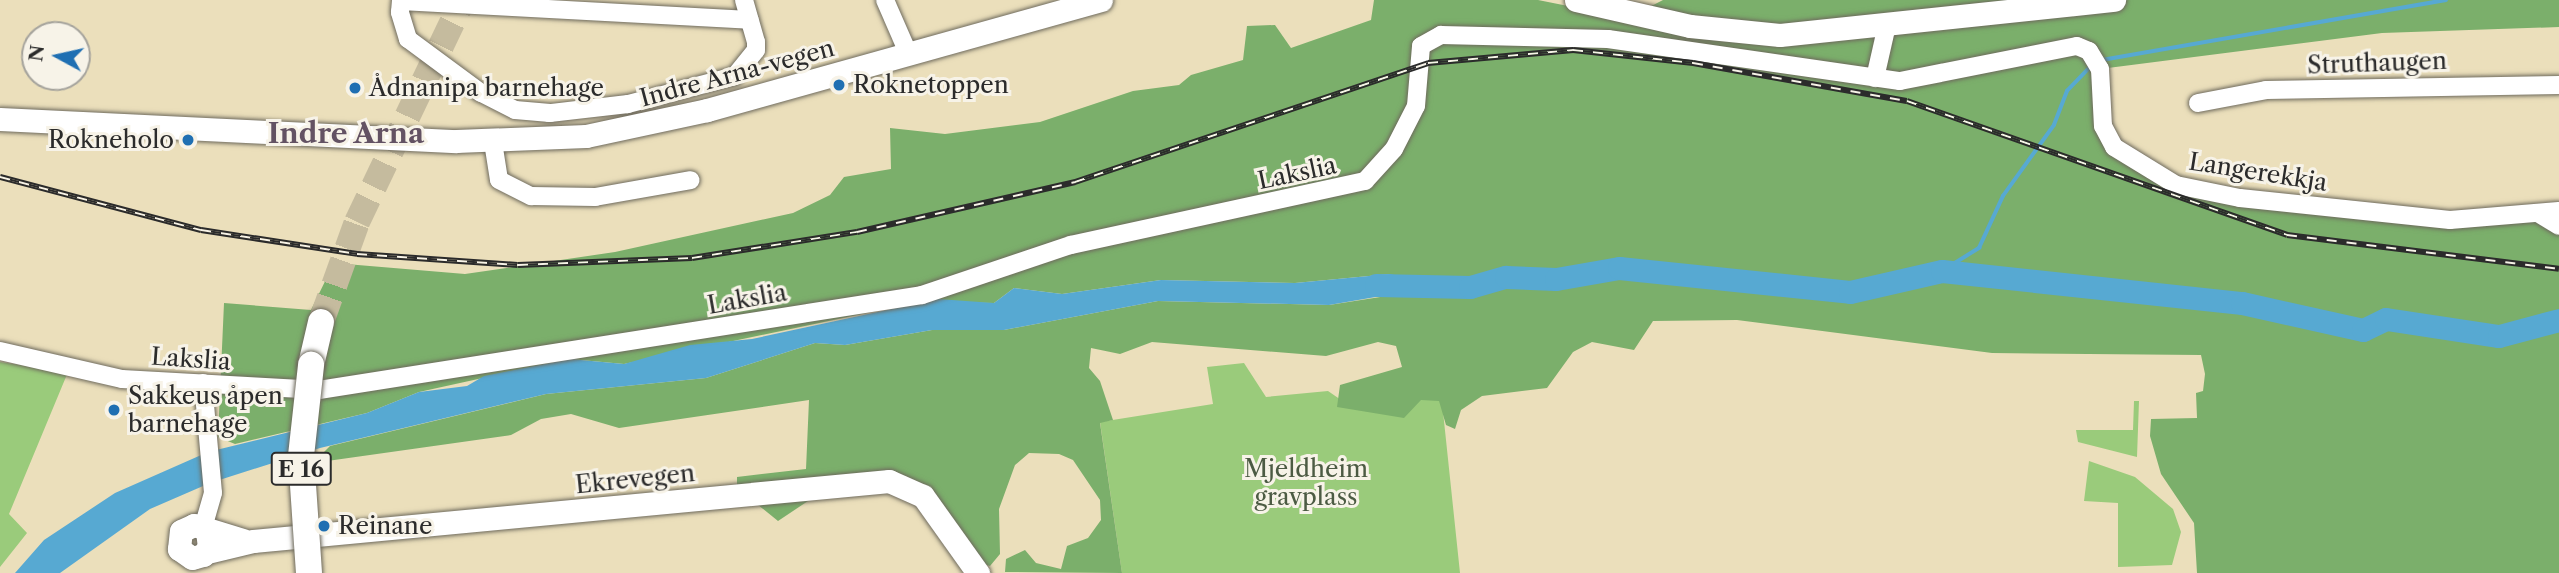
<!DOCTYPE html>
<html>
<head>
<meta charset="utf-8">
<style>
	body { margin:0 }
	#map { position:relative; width:2559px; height:573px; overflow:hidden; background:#ebdfbb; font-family:"Libre Caslon Text",serif }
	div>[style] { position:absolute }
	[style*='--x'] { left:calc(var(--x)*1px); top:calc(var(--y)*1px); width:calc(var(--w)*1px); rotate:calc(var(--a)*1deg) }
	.green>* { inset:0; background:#9acb7b }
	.forest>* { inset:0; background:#7baf6b }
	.water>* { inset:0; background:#57a9d2 }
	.stream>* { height:3.5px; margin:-1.75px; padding:0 1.75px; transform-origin:1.75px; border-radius:1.75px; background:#57a9d2 }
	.river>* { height:23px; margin:-11.5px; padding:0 11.5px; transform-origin:11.5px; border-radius:11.5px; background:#57a9d2 }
	.highway-tunnel>* { height:26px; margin-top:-13px; transform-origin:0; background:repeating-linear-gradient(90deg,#c5bb9e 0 26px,transparent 0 39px) }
	.roads { filter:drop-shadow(0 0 2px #6e6a5d) drop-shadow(0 0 2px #6e6a5d) }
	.minor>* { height:18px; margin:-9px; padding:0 9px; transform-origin:9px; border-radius:9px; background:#fff }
	.major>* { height:23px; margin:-11.5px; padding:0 11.5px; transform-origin:11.5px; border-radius:11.5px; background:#fff }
	.highway>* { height:26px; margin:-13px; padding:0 13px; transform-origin:13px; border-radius:13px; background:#fff }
	.rail>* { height:6px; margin-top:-3px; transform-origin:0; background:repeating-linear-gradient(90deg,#f7f3e8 0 10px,#2b2b2b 0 20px); box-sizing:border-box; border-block:2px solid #2b2b2b }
	.bridges { filter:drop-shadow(0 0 2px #6e6a5d) drop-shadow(0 0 2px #6e6a5d) }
	.highway-bridge>* { height:26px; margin:-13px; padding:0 13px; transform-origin:13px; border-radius:13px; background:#fff }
	.dots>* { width:19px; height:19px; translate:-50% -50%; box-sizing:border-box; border:4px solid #f7f3e8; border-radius:50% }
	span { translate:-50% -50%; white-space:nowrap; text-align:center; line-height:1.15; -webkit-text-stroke:6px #f7f3e8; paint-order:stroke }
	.shield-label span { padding:2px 5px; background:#f7f3e8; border:2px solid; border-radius:5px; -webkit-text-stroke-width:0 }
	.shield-label { font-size:23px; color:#2b2b2b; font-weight:700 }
	.street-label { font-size:24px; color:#2b2b2b }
	.poi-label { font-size:24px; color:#2b2b2b }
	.left { translate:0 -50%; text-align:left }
	.right { translate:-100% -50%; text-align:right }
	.park-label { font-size:24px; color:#4c5b43 }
	.quarter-label { font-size:28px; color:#635263; font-weight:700 }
	.north { position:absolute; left:21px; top:21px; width:70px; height:70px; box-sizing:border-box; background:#f7f3e8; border:2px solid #a5a39c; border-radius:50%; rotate:278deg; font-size:19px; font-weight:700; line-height:28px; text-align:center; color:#2b2b2b }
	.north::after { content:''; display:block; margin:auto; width:24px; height:32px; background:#1f6fb2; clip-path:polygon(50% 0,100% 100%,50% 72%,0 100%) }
</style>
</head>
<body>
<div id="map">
	<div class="green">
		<i style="clip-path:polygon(0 362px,68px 372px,9px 514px,27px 533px,0 567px)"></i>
		<i style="clip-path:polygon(1244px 363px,1266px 397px,1328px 391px,1344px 402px,1428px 395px,1442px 402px,1460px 573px,1122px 573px,1100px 422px,1213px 404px,1207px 367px)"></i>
		<i style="clip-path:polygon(2134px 401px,2139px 401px,2137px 457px,2078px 442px,2076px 430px,2133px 430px)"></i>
		<i style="clip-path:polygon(2089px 461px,2135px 477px,2173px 509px,2181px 532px,2172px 565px,2118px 567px,2118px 503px,2084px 501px)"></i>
	</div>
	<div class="forest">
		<i style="clip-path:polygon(1374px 0,1538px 0,1628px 18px,1663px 0,2559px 0,2559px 27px,2382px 33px,2100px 69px,2103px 126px,2157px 178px,2450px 220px,2559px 211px,2559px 573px,2197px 573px,2194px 523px,2161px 474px,2150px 436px,2151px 419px,2197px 418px,2196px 393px,2203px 391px,2205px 374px,2201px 355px,1992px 353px,1737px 320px,1653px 321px,1634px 350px,1592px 342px,1573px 352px,1547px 388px,1482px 396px,1461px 410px,1455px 429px,1446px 425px,1439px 401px,1421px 400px,1404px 418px,1337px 407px,1340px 385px,1402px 367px,1396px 346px,1378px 342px,1326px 356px,1152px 342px,1120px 354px,1091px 348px,1089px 368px,1100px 381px,1113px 420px,1100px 423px,1122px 573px,1005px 572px,1006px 559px,1025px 550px,1036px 563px,1061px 569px,1067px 546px,1088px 538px,1101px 520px,1100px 500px,1073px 460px,1059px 454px,1029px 453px,1015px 465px,999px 509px,1000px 554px,990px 566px,977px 562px,934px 493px,905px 476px,820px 493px,778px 521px,737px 488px,737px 477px,806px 469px,809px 400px,619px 428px,571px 414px,541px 419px,511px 435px,313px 463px,330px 446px,546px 394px,706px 378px,815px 343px,845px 345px,932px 330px,1004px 330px,1158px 301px,1329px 305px,1393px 295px,1390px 274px,1295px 283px,1161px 280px,1062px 294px,1014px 288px,994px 303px,919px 302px,624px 364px,570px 359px,419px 392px,367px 413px,235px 444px,218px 437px,224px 303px,311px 310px,334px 263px,465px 274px,615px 252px,793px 213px,830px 195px,844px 177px,891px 169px,890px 128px,945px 134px,1040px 122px,1133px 91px,1179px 85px,1191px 75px,1243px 60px,1247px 26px,1275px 25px,1291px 48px,1371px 20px)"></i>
	</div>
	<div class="water">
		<i style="clip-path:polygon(1390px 274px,1403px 277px,1399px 293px,1329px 305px,1158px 301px,1004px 330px,932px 330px,845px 345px,815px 343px,706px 378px,546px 394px,320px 448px,210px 483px,150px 509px,60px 573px,15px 573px,44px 540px,115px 493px,208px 452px,367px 413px,419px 392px,467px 386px,484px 376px,570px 359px,624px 364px,690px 345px,752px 339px,938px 299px,994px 303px,1014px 288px,1062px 294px,1161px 280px,1295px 283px)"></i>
	</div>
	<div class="stream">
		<i style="--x:2102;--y:60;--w:349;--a:-9.9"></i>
		<i style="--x:1942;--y:271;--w:44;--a:-31.9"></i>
		<i style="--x:1979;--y:248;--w:57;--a:-65.2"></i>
		<i style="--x:2003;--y:196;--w:87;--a:-54.3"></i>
		<i style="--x:2054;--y:125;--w:36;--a:-69"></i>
		<i style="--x:2067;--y:91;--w:36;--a:-46"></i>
	</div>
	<div class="river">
		<i style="--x:1376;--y:285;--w:94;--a:1.2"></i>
		<i style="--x:1470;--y:287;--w:37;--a:-16"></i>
		<i style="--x:1506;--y:277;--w:50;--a:2.3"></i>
		<i style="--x:1556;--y:279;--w:64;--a:-9.9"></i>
		<i style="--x:1619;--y:268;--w:232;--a:5.9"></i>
		<i style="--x:1850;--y:292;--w:94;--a:-12.9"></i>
		<i style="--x:1942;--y:271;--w:302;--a:6.1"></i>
		<i style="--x:2242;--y:303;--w:124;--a:12.6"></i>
		<i style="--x:2363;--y:330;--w:25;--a:-26"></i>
		<i style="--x:2386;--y:319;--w:114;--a:8.6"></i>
		<i style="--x:2499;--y:336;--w:62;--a:-14.9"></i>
	</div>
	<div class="highway-tunnel">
		<i style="--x:321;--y:322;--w:106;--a:-70.2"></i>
		<i style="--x:357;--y:222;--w:246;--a:-64.5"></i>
	</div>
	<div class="roads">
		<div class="minor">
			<i style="--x:744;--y:0;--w:44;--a:74.1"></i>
			<i style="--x:756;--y:42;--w:8;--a:90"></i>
			<i style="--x:756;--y:50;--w:33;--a:129"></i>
			<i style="--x:735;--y:76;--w:111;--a:165.3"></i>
			<i style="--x:628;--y:104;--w:79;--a:173.4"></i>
			<i style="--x:550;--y:113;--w:35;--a:-175"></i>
			<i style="--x:515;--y:110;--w:38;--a:-153"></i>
			<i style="--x:481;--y:93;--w:91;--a:-143.5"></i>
			<i style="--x:408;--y:39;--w:28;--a:-107"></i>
			<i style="--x:400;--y:12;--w:11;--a:-85"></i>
			<i style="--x:401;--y:1;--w:349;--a:3.1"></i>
			<i style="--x:885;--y:0;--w:58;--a:66.5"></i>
			<i style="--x:1875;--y:78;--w:54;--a:-77.2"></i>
			<i style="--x:2198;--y:103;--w:69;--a:-10.8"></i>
			<i style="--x:2266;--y:90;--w:293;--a:-1"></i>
			<i style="--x:493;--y:142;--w:38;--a:81"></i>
			<i style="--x:499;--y:180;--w:36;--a:27"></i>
			<i style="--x:531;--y:196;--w:64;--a:0.9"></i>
			<i style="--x:595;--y:197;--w:97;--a:-10"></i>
			<i style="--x:2541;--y:215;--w:21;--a:31"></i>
			<i style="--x:0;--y:351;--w:125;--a:12.9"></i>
			<i style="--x:122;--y:379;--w:197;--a:3.2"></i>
			<i style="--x:319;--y:390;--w:610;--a:-8.95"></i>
			<i style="--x:922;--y:295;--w:157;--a:-18.6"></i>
			<i style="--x:1071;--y:245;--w:301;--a:-12.3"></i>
			<i style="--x:1365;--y:181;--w:43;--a:-47.8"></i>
			<i style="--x:1394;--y:149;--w:48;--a:-62.9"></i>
			<i style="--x:1416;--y:106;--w:60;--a:-85.2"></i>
			<i style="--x:1421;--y:46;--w:23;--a:-29"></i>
			<i style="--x:1441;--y:35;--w:167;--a:1.4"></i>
			<i style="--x:1608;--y:39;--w:295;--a:8.2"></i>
			<i style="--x:1900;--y:81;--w:180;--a:-11.2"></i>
			<i style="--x:2077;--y:46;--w:13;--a:23"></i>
			<i style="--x:2089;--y:51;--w:21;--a:59"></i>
			<i style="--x:2100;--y:69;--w:57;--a:87"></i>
			<i style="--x:2103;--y:126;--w:24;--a:62"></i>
			<i style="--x:2114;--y:147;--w:73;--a:31.5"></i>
			<i style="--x:2176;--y:185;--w:65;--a:11.5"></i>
			<i style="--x:2240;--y:198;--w:211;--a:6"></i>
			<i style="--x:2450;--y:220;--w:109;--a:-4.7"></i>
			<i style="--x:203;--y:383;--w:110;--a:84.8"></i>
			<i style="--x:213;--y:493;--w:36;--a:106"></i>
		</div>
		<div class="major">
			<i style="--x:1576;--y:0;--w:117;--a:12.8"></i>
			<i style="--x:1690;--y:26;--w:90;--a:5.7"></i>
			<i style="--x:1780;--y:35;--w:336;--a:-6"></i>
			<i style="--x:0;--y:119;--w:457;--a:2.8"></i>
			<i style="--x:456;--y:141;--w:130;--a:-2.2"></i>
			<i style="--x:586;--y:136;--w:124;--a:-12.1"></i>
			<i style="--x:707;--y:110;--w:409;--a:-15.6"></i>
			<i style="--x:207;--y:531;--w:16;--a:83"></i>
			<i style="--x:209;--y:547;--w:10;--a:127"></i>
			<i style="--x:203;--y:555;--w:11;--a:165"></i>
			<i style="--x:192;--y:558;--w:16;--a:-145"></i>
			<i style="--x:179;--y:549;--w:18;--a:-84"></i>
			<i style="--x:181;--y:531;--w:14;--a:-25"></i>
			<i style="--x:194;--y:525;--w:51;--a:17"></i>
			<i style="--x:207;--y:552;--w:47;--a:-13.4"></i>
			<i style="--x:253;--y:541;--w:639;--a:-5.39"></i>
			<i style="--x:889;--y:481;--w:37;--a:24"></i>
			<i style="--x:923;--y:496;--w:95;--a:54.5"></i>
		</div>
		<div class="highway">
			<i style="--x:311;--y:365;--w:44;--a:-76.9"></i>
		</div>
	</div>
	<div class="rail">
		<i style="--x:0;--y:177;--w:208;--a:14.8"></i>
		<i style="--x:201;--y:230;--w:158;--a:8.7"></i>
		<i style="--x:357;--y:254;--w:161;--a:3.9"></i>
		<i style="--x:518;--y:265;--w:174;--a:-2.3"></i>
		<i style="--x:692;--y:258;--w:167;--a:-9"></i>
		<i style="--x:857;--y:232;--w:224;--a:-12.9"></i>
		<i style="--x:1075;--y:182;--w:373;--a:-18.6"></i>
		<i style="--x:1428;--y:63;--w:146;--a:-5.1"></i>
		<i style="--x:1573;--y:50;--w:121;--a:6.2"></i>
		<i style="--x:1693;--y:63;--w:217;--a:10.1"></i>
		<i style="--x:1907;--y:101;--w:403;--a:19.4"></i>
		<i style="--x:2287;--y:235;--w:274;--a:7.1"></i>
	</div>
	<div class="bridges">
		<div class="highway-bridge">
			<i style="--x:309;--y:573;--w:117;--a:-93.9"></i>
			<i style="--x:301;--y:456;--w:92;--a:-83.7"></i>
		</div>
	</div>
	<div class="dots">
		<i style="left:839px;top:85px;background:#1f6fb2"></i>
		<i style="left:355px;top:88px;background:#1f6fb2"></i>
		<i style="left:188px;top:140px;background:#1f6fb2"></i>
		<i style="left:114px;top:410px;background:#1f6fb2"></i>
		<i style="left:324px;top:526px;background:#1f6fb2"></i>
	</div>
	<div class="shield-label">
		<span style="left:301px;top:469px">E 16</span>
	</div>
	<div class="street-label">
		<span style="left:2377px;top:63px;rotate:-2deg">Struthaugen</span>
		<span style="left:737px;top:73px;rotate:-15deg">Indre Arna-vegen</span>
		<span style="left:2258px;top:172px;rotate:9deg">Langerekkja</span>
		<span style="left:1297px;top:173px;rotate:-12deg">Lakslia</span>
		<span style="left:747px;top:299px;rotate:-10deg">Lakslia</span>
		<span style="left:191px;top:359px;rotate:4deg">Lakslia</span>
		<span style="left:635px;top:479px;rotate:-6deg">Ekrevegen</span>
	</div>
	<div class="poi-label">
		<span class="left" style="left:853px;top:85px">Roknetoppen</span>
		<span class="left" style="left:369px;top:88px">Ådnanipa barnehage</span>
		<span class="right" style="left:174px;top:140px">Rokneholo</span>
		<span class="left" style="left:128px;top:410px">Sakkeus åpen<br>barnehage</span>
		<span class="left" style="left:338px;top:526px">Reinane</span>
	</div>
	<div class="park-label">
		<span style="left:1306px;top:483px">Mjeldheim<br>gravplass</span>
	</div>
	<div class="quarter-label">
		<span style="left:346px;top:133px">Indre Arna</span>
	</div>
	<div class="north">N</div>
</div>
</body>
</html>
